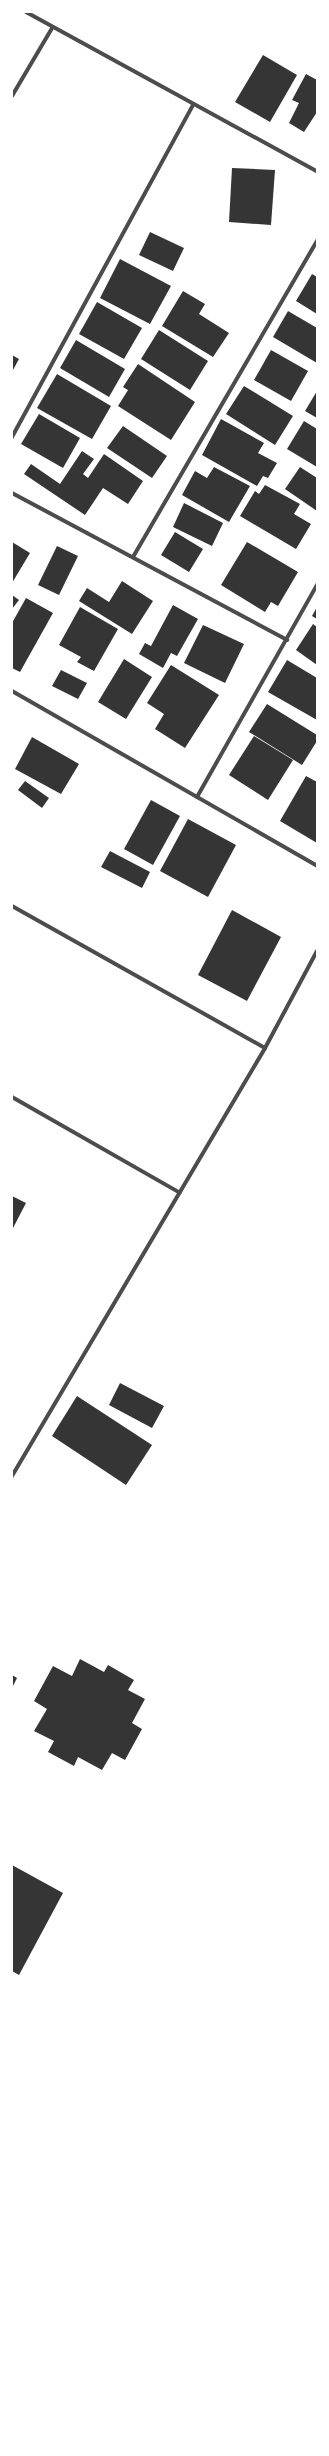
<!DOCTYPE html>
<html>
<head>
<meta charset="utf-8">
<style>
	body { margin:0 }
	#map { position:relative; width:329px; height:2456px; overflow:hidden; background:#fff; font-family:"Fira Sans",sans-serif }
	div>[style] { position:absolute }
	[style*='--x'] { left:calc(var(--x)*1px); top:calc(var(--y)*1px); width:calc(var(--w)*1px); rotate:calc(var(--a)*1deg) }
	.building>* { inset:0; background:#353535 }
	.minor>* { height:4px; margin:-2px; padding:0 2px; transform-origin:2px; border-radius:2px; background:#4c4c4c }
	span { translate:-50% -50%; white-space:nowrap; text-align:center; line-height:1.15; -webkit-text-stroke:4px #fff; paint-order:stroke }
	.frame { position:absolute; inset:0; border:13px solid #fff; pointer-events:none }
</style>
</head>
<body>
<div id="map">
	<div class="building">
		<i style="clip-path:polygon(263px 55px,297px 75px,270px 122px,235px 102px)"></i>
		<i style="clip-path:polygon(306px 74px,317px 80px,317px 112px,304px 132px,289px 123px,299px 103px,292px 100px)"></i>
		<i style="clip-path:polygon(232px 168px,275px 170px,271px 225px,229px 222px)"></i>
		<i style="clip-path:polygon(150px 232px,184px 248px,173px 271px,139px 255px)"></i>
		<i style="clip-path:polygon(120px 259px,171px 286px,150px 324px,100px 298px)"></i>
		<i style="clip-path:polygon(312px 274px,317px 277px,317px 314px,296px 301px)"></i>
		<i style="clip-path:polygon(183px 291px,205px 304px,199px 314px,229px 333px,213px 357px,162px 326px)"></i>
		<i style="clip-path:polygon(97px 302px,142px 328px,124px 359px,79px 334px)"></i>
		<i style="clip-path:polygon(288px 311px,317px 328px,317px 363px,273px 337px)"></i>
		<i style="clip-path:polygon(159px 330px,208px 361px,190px 390px,141px 359px)"></i>
		<i style="clip-path:polygon(76px 340px,125px 369px,109px 397px,60px 368px)"></i>
		<i style="clip-path:polygon(271px 350px,308px 371px,291px 401px,254px 380px)"></i>
		<i style="clip-path:polygon(12px 355px,19px 359px,13px 370px,12px 370px)"></i>
		<i style="clip-path:polygon(138px 364px,195px 402px,171px 440px,118px 406px,128px 390px,123px 387px)"></i>
		<i style="clip-path:polygon(57px 374px,111px 406px,92px 439px,37px 408px)"></i>
		<i style="clip-path:polygon(244px 386px,293px 416px,275px 445px,226px 414px)"></i>
		<i style="clip-path:polygon(317px 391px,317px 418px,305px 411px)"></i>
		<i style="clip-path:polygon(39px 414px,80px 438px,63px 468px,21px 444px)"></i>
		<i style="clip-path:polygon(221px 419px,264px 443px,258px 453px,277px 463px,268px 478px,263px 476px,257px 486px,202px 455px)"></i>
		<i style="clip-path:polygon(304px 421px,317px 429px,317px 467px,287px 449px)"></i>
		<i style="clip-path:polygon(123px 426px,167px 456px,152px 478px,107px 448px)"></i>
		<i style="clip-path:polygon(82px 451px,94px 459px,83px 474px,88px 478px,104px 454px,143px 481px,128px 504px,103px 488px,85px 515px,24px 474px,31px 464px,60px 484px)"></i>
		<i style="clip-path:polygon(214px 467px,250px 486px,229px 522px,182px 495px,195px 471px,207px 478px)"></i>
		<i style="clip-path:polygon(300px 467px,317px 478px,317px 511px,285px 489px)"></i>
		<i style="clip-path:polygon(265px 485px,300px 504px,294px 514px,311px 524px,296px 549px,240px 516px,255px 491px,259px 494px)"></i>
		<i style="clip-path:polygon(184px 503px,223px 523px,212px 546px,173px 527px)"></i>
		<i style="clip-path:polygon(175px 532px,203px 549px,189px 572px,161px 555px)"></i>
		<i style="clip-path:polygon(12px 542px,30px 553px,12px 583px)"></i>
		<i style="clip-path:polygon(247px 542px,298px 572px,278px 606px,271px 602px,265px 612px,221px 585px)"></i>
		<i style="clip-path:polygon(57px 546px,78px 556px,59px 595px,38px 585px)"></i>
		<i style="clip-path:polygon(122px 581px,153px 601px,132px 634px,79px 601px,87px 588px,109px 602px)"></i>
		<i style="clip-path:polygon(12px 595px,19px 600px,12px 609px)"></i>
		<i style="clip-path:polygon(26px 598px,53px 613px,20px 672px,12px 668px,12px 623px)"></i>
		<i style="clip-path:polygon(173px 605px,198px 619px,177px 656px,171px 653px,163px 668px,139px 654px,145px 643px,151px 646px)"></i>
		<i style="clip-path:polygon(80px 607px,118px 629px,94px 671px,77px 662px,81px 657px,59px 645px)"></i>
		<i style="clip-path:polygon(317px 607px,317px 619px,312px 616px)"></i>
		<i style="clip-path:polygon(313px 624px,317px 627px,317px 665px,296px 650px)"></i>
		<i style="clip-path:polygon(203px 625px,244px 644px,225px 683px,184px 663px)"></i>
		<i style="clip-path:polygon(124px 659px,152px 677px,126px 719px,98px 702px)"></i>
		<i style="clip-path:polygon(287px 660px,317px 678px,317px 720px,268px 692px)"></i>
		<i style="clip-path:polygon(171px 665px,219px 695px,185px 748px,155px 729px,164px 714px,147px 703px)"></i>
		<i style="clip-path:polygon(61px 670px,87px 683px,78px 699px,52px 686px)"></i>
		<i style="clip-path:polygon(267px 704px,317px 735px,317px 741px,302px 765px,249px 732px)"></i>
		<i style="clip-path:polygon(254px 736px,293px 760px,268px 800px,229px 775px)"></i>
		<i style="clip-path:polygon(32px 737px,79px 764px,61px 794px,15px 769px)"></i>
		<i style="clip-path:polygon(306px 776px,317px 782px,317px 843px,280px 821px)"></i>
		<i style="clip-path:polygon(25px 781px,49px 798px,42px 808px,18px 790px)"></i>
		<i style="clip-path:polygon(151px 800px,180px 816px,153px 865px,124px 849px)"></i>
		<i style="clip-path:polygon(188px 819px,236px 845px,208px 897px,160px 871px)"></i>
		<i style="clip-path:polygon(110px 851px,150px 872px,142px 888px,101px 867px)"></i>
		<i style="clip-path:polygon(232px 910px,281px 937px,247px 1001px,198px 975px)"></i>
		<i style="clip-path:polygon(12px 1196px,26px 1203px,12px 1230px)"></i>
		<i style="clip-path:polygon(120px 1383px,164px 1406px,152px 1428px,109px 1405px)"></i>
		<i style="clip-path:polygon(77px 1396px,152px 1445px,126px 1485px,52px 1436px)"></i>
		<i style="clip-path:polygon(80px 1659px,104px 1672px,108px 1665px,134px 1680px,128px 1690px,145px 1699px,132px 1723px,142px 1729px,125px 1760px,112px 1753px,102px 1770px,78px 1757px,74px 1766px,48px 1752px,54px 1741px,34px 1731px,47px 1709px,34px 1701px,53px 1666px,72px 1676px)"></i>
		<i style="clip-path:polygon(12px 1675px,17px 1678px,12px 1688px)"></i>
		<i style="clip-path:polygon(12px 1865px,63px 1893px,19px 1975px,12px 1971px)"></i>
	</div>
	<div class="minor">
		<i style="--x:26;--y:12;--w:332;--a:28.7"></i>
		<i style="--x:12;--y:96;--w:79;--a:-59.5"></i>
		<i style="--x:12;--y:437;--w:378;--a:-61.4"></i>
		<i style="--x:12;--y:493;--w:312;--a:28.1"></i>
		<i style="--x:133;--y:557;--w:366;--a:-59.8"></i>
		<i style="--x:12;--y:691;--w:352;--a:29.8"></i>
		<i style="--x:197;--y:797;--w:244;--a:-60.5"></i>
		<i style="--x:12;--y:906;--w:290;--a:29.3"></i>
		<i style="--x:12;--y:1097;--w:193;--a:29.7"></i>
		<i style="--x:12;--y:1476;--w:497;--a:-59.4"></i>
		<i style="--x:265;--y:1048;--w:110;--a:-61.8"></i>
	</div>
	<div class="frame"></div>
</div>
</body>
</html>
